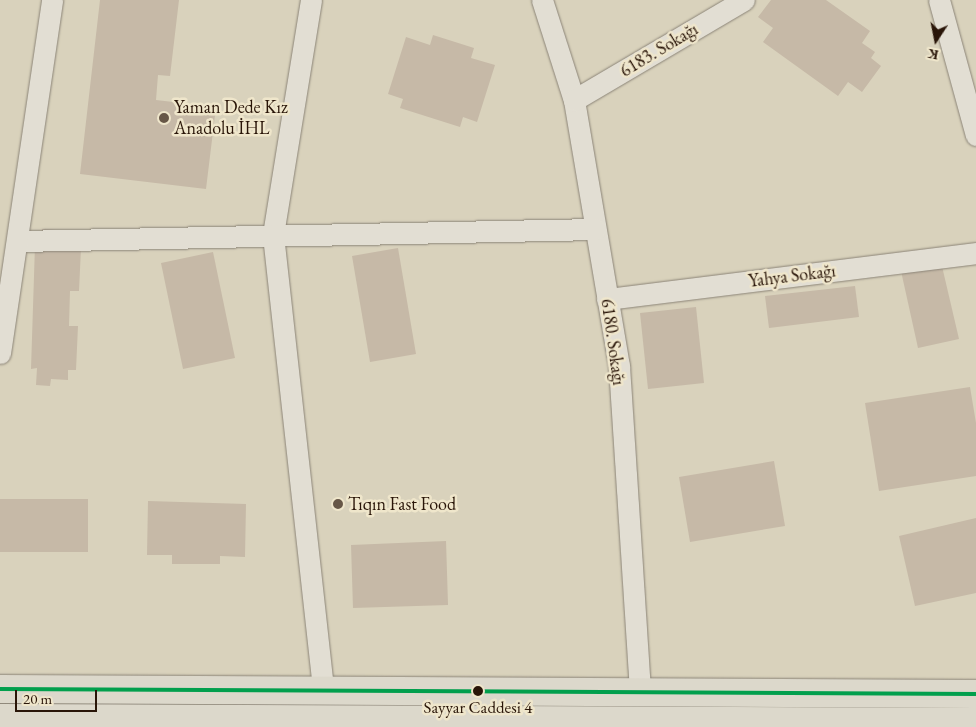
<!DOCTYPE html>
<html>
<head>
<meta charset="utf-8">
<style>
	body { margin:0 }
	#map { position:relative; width:976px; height:727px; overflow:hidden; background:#d9d2bc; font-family:"EB Garamond",serif }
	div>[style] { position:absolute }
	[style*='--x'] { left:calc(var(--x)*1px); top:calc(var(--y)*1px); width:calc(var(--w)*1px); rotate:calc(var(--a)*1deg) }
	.building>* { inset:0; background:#c6b9a7 }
	.roads { filter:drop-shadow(0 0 1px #8b8477) drop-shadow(0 0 1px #8b8477) }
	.minor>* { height:21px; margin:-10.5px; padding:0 10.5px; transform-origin:10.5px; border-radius:10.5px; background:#e2ded3 }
	.primary>* { height:28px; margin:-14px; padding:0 14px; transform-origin:14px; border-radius:14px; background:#dcd8cb }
	.bus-1>* { height:4px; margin:-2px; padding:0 2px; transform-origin:2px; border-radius:2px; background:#029f4d }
	.dots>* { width:14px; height:14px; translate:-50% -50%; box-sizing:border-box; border:2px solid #efe6cb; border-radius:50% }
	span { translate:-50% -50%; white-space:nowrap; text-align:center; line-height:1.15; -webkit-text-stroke:5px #efe6cb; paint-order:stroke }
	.bus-label { font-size:17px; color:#291508 }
	.street-label { font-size:18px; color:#291508 }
	.poi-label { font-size:18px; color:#291508 }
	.left { translate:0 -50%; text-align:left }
	.north { position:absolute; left:911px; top:15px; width:50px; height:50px; -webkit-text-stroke:4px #efe6cb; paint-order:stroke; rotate:191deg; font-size:14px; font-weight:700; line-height:20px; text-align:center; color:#291508 }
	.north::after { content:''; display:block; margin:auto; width:18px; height:22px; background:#291508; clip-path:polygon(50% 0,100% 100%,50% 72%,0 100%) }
	.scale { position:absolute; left:15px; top:690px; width:82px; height:22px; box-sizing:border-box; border:2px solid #291508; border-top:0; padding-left:6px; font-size:15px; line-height:18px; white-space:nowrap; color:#291508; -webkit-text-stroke:4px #efe6cb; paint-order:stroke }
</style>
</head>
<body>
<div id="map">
	<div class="building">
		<i style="clip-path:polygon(100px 0,179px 0,170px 76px,158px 75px,156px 100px,216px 107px,206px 189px,80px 174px)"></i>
		<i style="clip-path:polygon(771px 0,826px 0,870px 31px,862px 43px,875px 52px,871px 58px,881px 66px,862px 92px,848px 82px,838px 96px,763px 42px,773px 28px,758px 17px)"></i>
		<i style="clip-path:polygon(433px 35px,474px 48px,471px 58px,495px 65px,477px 122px,463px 117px,460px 127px,400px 108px,403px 99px,388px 94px,406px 37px,430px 45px)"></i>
		<i style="clip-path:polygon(42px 229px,56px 230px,81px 248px,79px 291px,70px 291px,69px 326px,78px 326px,76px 370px,68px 370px,68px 380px,51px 379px,50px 386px,36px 385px,37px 368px,31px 369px,35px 245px,42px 246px)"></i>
		<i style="clip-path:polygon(398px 248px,416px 354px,370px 362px,352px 256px)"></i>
		<i style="clip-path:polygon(213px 252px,235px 358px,183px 369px,161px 263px)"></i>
		<i style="clip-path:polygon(941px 262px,959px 339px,918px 348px,901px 271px)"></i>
		<i style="clip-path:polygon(855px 286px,859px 317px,769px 328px,765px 296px)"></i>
		<i style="clip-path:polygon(696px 307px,704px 383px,648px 389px,640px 313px)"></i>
		<i style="clip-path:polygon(970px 387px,976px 423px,976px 476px,879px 491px,865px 403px)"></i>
		<i style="clip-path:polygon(774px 461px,785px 526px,690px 542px,679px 477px)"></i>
		<i style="clip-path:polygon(0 499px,88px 499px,88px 552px,0 552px)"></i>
		<i style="clip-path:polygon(148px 501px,246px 504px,245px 557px,220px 556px,220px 564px,172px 564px,172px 555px,147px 555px)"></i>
		<i style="clip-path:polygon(976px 518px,976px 593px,915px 606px,899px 536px)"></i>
		<i style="clip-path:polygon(446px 541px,448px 605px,353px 608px,351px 545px)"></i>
	</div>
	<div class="roads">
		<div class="minor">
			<i style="--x:311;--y:0;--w:238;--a:99.2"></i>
			<i style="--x:273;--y:235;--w:458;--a:83.7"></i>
			<i style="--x:542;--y:0;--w:105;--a:72.3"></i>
			<i style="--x:574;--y:100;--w:270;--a:80.4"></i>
			<i style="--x:619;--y:366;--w:327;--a:86.3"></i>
			<i style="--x:939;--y:0;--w:140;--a:74.7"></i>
			<i style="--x:574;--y:100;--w:197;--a:-30.5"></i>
			<i style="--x:19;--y:241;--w:576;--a:-1.19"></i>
			<i style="--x:607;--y:299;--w:372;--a:-7.1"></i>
			<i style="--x:0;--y:353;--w:357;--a:-81.6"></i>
		</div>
		<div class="primary">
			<i style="--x:0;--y:689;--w:976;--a:0.29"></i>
			<i style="--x:0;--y:718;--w:976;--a:0.23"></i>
		</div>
	</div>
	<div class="bus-1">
		<i style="--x:0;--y:689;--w:976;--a:0.29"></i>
	</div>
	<div class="dots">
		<i style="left:164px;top:118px;background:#675747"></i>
		<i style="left:338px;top:504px;background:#675747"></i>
		<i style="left:478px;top:691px;background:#291508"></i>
	</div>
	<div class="bus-label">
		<span style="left:478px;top:708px">Sayyar Caddesi 4</span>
	</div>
	<div class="street-label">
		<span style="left:659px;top:50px;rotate:-31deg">6183. Sokağı</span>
		<span style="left:792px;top:276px;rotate:-7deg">Yahya Sokağı</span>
		<span style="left:613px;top:342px;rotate:82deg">6180. Sokağı</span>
	</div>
	<div class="poi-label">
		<span class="left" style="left:174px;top:118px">Yaman Dede Kız<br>Anadolu İHL</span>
		<span class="left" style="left:348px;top:504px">Tıqın Fast Food</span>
	</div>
	<div class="north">K</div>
	<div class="scale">20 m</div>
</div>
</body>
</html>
